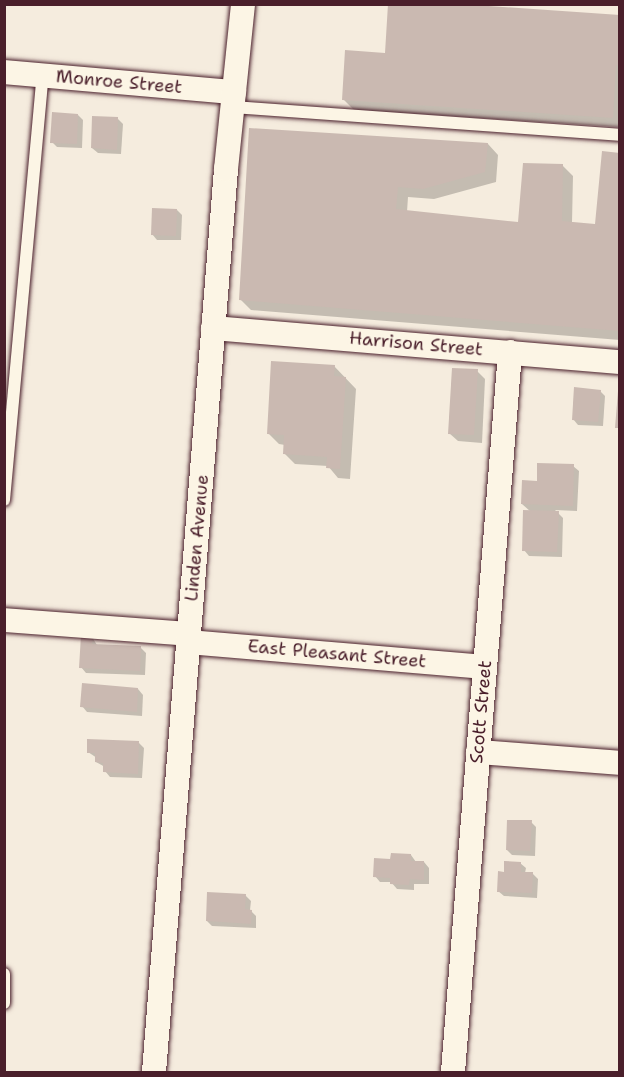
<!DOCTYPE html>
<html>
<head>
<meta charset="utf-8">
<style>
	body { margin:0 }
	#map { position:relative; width:624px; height:1077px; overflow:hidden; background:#f5ecde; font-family:"Shantell Sans",sans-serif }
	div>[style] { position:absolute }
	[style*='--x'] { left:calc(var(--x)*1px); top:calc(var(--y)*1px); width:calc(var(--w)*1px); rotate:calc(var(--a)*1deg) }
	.shadow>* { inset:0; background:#0003 }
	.building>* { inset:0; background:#cab9b1 }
	.roads { filter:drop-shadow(0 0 2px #4a1f2b) drop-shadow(0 0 2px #4a1f2b) }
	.lane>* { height:12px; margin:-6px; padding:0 6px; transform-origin:6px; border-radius:6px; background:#fcf5e5 }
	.street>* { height:24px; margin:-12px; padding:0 12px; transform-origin:12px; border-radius:12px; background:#fcf5e5 }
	span { translate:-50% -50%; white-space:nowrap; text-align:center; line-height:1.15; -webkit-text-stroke:5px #fcf5e5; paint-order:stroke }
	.street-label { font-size:18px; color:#4a1f2b }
	.frame { position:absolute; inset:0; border:6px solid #4a1f2b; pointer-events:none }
</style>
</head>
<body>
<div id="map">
	<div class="shadow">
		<i style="clip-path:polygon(620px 16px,620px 127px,354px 110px,343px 99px)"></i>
		<i style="clip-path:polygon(78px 115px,83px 120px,82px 148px,57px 147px,52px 142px)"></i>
		<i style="clip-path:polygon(118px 119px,123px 124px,121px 154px,98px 153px,92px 148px)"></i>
		<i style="clip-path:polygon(251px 130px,488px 144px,498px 155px,496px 182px,434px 199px,408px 197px,407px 212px,519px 224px,562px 165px,573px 176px,572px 223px,596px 225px,620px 154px,620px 340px,251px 310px,240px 299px)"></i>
		<i style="clip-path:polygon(177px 210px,182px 215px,181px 240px,157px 240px,152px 234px)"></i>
		<i style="clip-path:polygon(334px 366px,356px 389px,350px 479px,338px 478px,328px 466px,295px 464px,284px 453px,285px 445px,279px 444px,269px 434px)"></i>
		<i style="clip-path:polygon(477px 371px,485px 379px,482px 443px,458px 441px,449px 433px)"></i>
		<i style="clip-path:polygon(600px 391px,605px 396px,603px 426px,578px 425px,573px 419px)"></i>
		<i style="clip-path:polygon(573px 466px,579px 471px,577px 511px,555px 510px,563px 518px,562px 557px,529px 556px,524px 550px,531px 512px,522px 504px,538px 482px)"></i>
		<i style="clip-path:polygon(92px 637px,97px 645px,140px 647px,146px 653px,145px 675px,86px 673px,81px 667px)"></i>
		<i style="clip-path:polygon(138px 689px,143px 695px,142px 716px,87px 712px,82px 706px)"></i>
		<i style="clip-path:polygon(139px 743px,144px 748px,142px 778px,110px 777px,105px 771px,105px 767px,96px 762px,97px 758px,88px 752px)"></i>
		<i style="clip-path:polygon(531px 822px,536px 827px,535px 856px,512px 855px,507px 850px)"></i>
		<i style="clip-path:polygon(411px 855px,416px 862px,424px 862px,429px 868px,429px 884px,414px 884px,414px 890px,397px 889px,391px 882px,380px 882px,375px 876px,392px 860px)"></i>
		<i style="clip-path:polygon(520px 863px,526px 868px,525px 873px,532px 873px,538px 879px,537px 898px,504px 896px,498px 891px)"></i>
		<i style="clip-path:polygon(245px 895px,251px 901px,250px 910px,256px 916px,256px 928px,212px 926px,207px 921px)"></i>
	</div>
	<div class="building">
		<i style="clip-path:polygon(388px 4px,460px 4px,620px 15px,620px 66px,616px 65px,613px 118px,342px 100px,345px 50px,385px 53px)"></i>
		<i style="clip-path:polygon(52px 112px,78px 114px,77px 144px,50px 143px)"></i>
		<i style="clip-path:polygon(92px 116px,118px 117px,117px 150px,91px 148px)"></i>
		<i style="clip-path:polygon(249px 128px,488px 143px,485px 172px,423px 189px,398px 187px,396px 209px,518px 222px,523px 163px,563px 164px,562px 221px,595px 224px,602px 151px,620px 153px,620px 331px,239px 300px)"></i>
		<i style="clip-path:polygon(152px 208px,177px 209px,176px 236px,151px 235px)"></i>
		<i style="clip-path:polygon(271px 361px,335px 365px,334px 376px,346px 377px,340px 469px,326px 468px,327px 457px,283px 454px,284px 435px,267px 434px)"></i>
		<i style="clip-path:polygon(452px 368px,478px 369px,474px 435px,448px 434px)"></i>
		<i style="clip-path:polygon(574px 387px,601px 390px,598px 422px,572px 420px)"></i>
		<i style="clip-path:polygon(618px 391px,620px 391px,620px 428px,615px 428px)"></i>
		<i style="clip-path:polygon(537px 463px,574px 464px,573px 506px,521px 504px,522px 480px,537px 481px)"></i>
		<i style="clip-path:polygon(523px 510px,559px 511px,557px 552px,522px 551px)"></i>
		<i style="clip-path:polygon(81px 635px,93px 635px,92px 644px,141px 646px,140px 671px,79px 668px)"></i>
		<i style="clip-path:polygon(82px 683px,138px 688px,137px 712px,80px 707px)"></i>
		<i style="clip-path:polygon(87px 739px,139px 741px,138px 774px,103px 772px,103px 763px,95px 762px,95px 753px,87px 753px)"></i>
		<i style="clip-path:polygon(507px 820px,532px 820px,530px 851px,506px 850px)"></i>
		<i style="clip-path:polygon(391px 853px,411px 854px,411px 861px,424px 861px,424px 880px,410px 879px,409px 885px,390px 884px,390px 878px,373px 877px,374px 858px,390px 859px)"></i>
		<i style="clip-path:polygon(504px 861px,521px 862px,521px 872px,533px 872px,532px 893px,497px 892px,498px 871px,504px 872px)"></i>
		<i style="clip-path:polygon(207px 892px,246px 894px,245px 909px,252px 910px,251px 924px,206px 921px)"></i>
	</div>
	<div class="roads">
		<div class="lane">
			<i style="--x:232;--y:107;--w:389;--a:4.1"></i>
			<i style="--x:4;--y:500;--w:427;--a:-84.8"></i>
			<i style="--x:4;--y:974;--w:29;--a:90"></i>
		</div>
		<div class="street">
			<i style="--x:4;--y:72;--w:231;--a:5"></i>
			<i style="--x:213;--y:328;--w:408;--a:4.8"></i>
			<i style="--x:4;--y:620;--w:186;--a:4.3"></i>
			<i style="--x:188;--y:642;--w:298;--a:4.8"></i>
			<i style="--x:478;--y:752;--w:142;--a:4.4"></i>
			<i style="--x:154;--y:1072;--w:906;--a:-85.44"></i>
			<i style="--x:226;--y:169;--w:166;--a:-84.1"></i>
			<i style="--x:453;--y:1072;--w:722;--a:-85.47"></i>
		</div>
	</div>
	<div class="street-label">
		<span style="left:119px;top:82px;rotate:5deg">Monroe Street</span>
		<span style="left:416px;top:344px;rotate:5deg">Harrison Street</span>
		<span style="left:197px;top:538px;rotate:-85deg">Linden Avenue</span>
		<span style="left:337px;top:654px;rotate:5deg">East Pleasant Street</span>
		<span style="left:481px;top:712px;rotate:-85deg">Scott Street</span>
	</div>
	<div class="frame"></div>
</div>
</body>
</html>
